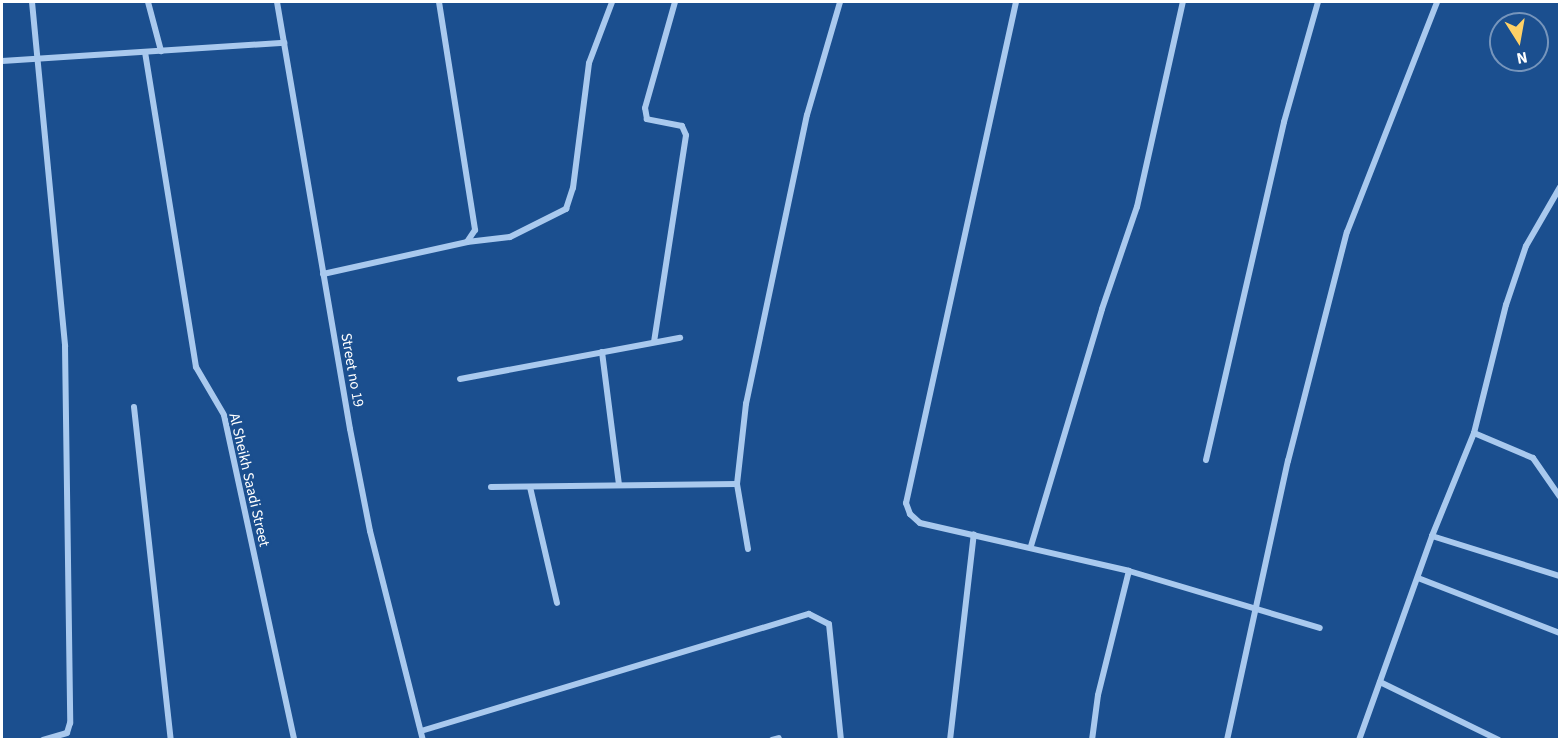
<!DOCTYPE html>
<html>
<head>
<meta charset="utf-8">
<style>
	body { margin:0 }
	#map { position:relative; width:1561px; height:741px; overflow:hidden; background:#1b4f8f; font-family:"Source Sans 3",sans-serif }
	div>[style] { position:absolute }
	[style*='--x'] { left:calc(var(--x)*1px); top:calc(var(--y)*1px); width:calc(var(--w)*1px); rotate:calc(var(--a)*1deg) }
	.minor>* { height:6px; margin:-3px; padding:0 3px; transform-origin:3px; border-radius:3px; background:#a9c9ee }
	span { translate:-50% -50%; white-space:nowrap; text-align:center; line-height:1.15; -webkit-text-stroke:4.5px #1b4f8f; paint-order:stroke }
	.street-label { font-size:15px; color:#fff }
	.frame { position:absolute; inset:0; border:3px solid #fff; pointer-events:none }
	.north { position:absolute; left:1489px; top:12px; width:60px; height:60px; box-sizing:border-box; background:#1b4f8f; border:2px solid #7695bc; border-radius:50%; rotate:169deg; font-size:16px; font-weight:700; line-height:24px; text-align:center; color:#fff }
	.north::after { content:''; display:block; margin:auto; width:21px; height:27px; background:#ffd166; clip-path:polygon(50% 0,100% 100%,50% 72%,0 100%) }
</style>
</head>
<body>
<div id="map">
	<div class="minor">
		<i style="--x:32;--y:2;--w:346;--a:84.5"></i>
		<i style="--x:65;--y:346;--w:377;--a:89.2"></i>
		<i style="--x:70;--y:723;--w:10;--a:107"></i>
		<i style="--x:67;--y:733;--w:25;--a:164"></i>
		<i style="--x:148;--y:2;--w:51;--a:75.1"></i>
		<i style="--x:277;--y:2;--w:433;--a:80.3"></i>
		<i style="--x:350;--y:429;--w:104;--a:78.9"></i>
		<i style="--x:370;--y:531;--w:216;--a:75.8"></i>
		<i style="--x:439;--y:2;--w:231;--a:81"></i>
		<i style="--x:475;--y:230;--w:14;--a:124"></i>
		<i style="--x:1016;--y:2;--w:513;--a:102.38"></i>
		<i style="--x:906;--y:503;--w:12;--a:70"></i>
		<i style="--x:910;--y:514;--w:13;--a:42"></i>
		<i style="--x:920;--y:523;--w:214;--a:12.9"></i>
		<i style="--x:1129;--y:571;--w:199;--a:16.6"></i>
		<i style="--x:145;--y:52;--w:319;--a:80.8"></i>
		<i style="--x:196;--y:367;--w:56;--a:59.7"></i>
		<i style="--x:224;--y:415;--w:332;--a:77.8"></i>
		<i style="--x:2;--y:61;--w:283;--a:-3.7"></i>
		<i style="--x:323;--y:274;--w:148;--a:-12.5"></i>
		<i style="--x:467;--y:242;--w:43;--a:-6.6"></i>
		<i style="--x:510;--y:237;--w:63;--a:-26.6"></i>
		<i style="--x:566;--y:209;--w:22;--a:-72"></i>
		<i style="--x:573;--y:188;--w:126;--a:-82.7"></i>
		<i style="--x:589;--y:63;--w:65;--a:-69.3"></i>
		<i style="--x:654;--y:342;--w:209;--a:-81.2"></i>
		<i style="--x:686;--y:135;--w:10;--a:-114"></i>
		<i style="--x:682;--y:126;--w:36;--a:-169"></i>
		<i style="--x:647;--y:119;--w:11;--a:-100"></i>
		<i style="--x:645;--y:108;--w:110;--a:-74.2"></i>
		<i style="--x:602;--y:352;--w:134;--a:82.7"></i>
		<i style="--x:460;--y:379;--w:224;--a:-10.6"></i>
		<i style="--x:134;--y:407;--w:335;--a:83.7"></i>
		<i style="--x:1474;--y:433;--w:64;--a:23"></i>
		<i style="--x:1533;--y:458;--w:47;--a:55.3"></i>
		<i style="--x:1206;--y:460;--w:347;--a:-77"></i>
		<i style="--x:1284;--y:122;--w:125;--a:-74.2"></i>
		<i style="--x:491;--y:487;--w:246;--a:-0.7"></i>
		<i style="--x:530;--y:487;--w:119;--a:76.9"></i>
		<i style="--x:1432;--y:536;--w:134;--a:17.4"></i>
		<i style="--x:1031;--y:546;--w:247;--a:-73.3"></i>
		<i style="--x:1102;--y:309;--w:108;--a:-71.1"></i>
		<i style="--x:1137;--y:207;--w:210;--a:-77.4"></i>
		<i style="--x:748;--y:549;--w:66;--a:-99.6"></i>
		<i style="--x:737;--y:484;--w:81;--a:-83.6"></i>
		<i style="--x:746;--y:404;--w:295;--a:-78.1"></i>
		<i style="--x:807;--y:115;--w:118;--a:-73.7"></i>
		<i style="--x:1418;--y:578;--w:152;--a:21.2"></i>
		<i style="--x:1380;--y:682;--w:132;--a:26"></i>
		<i style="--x:421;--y:731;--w:405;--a:-16.8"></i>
		<i style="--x:809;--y:614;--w:22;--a:27"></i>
		<i style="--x:829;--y:624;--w:117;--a:84.1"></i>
		<i style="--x:772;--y:740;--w:7;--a:-16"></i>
		<i style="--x:950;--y:740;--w:207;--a:-83.4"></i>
		<i style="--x:1092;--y:740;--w:45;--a:-82.4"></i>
		<i style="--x:1098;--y:695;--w:128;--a:-76"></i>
		<i style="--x:1227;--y:740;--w:286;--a:-77.7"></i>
		<i style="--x:1288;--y:461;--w:236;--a:-75.6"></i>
		<i style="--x:1347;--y:232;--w:247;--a:-68.6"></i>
		<i style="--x:1359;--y:740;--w:217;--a:-70.3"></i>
		<i style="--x:1432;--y:536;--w:111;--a:-67.8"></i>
		<i style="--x:1474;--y:433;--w:132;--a:-76"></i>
		<i style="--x:1506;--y:305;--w:62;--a:-71.3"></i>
		<i style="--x:1526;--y:246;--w:68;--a:-60"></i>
	</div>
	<div class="street-label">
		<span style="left:352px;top:370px;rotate:80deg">Street no 19</span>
		<span style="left:249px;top:480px;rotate:77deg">Al Sheikh Saadi Street</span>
	</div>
	<div class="frame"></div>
	<div class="north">N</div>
</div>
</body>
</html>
